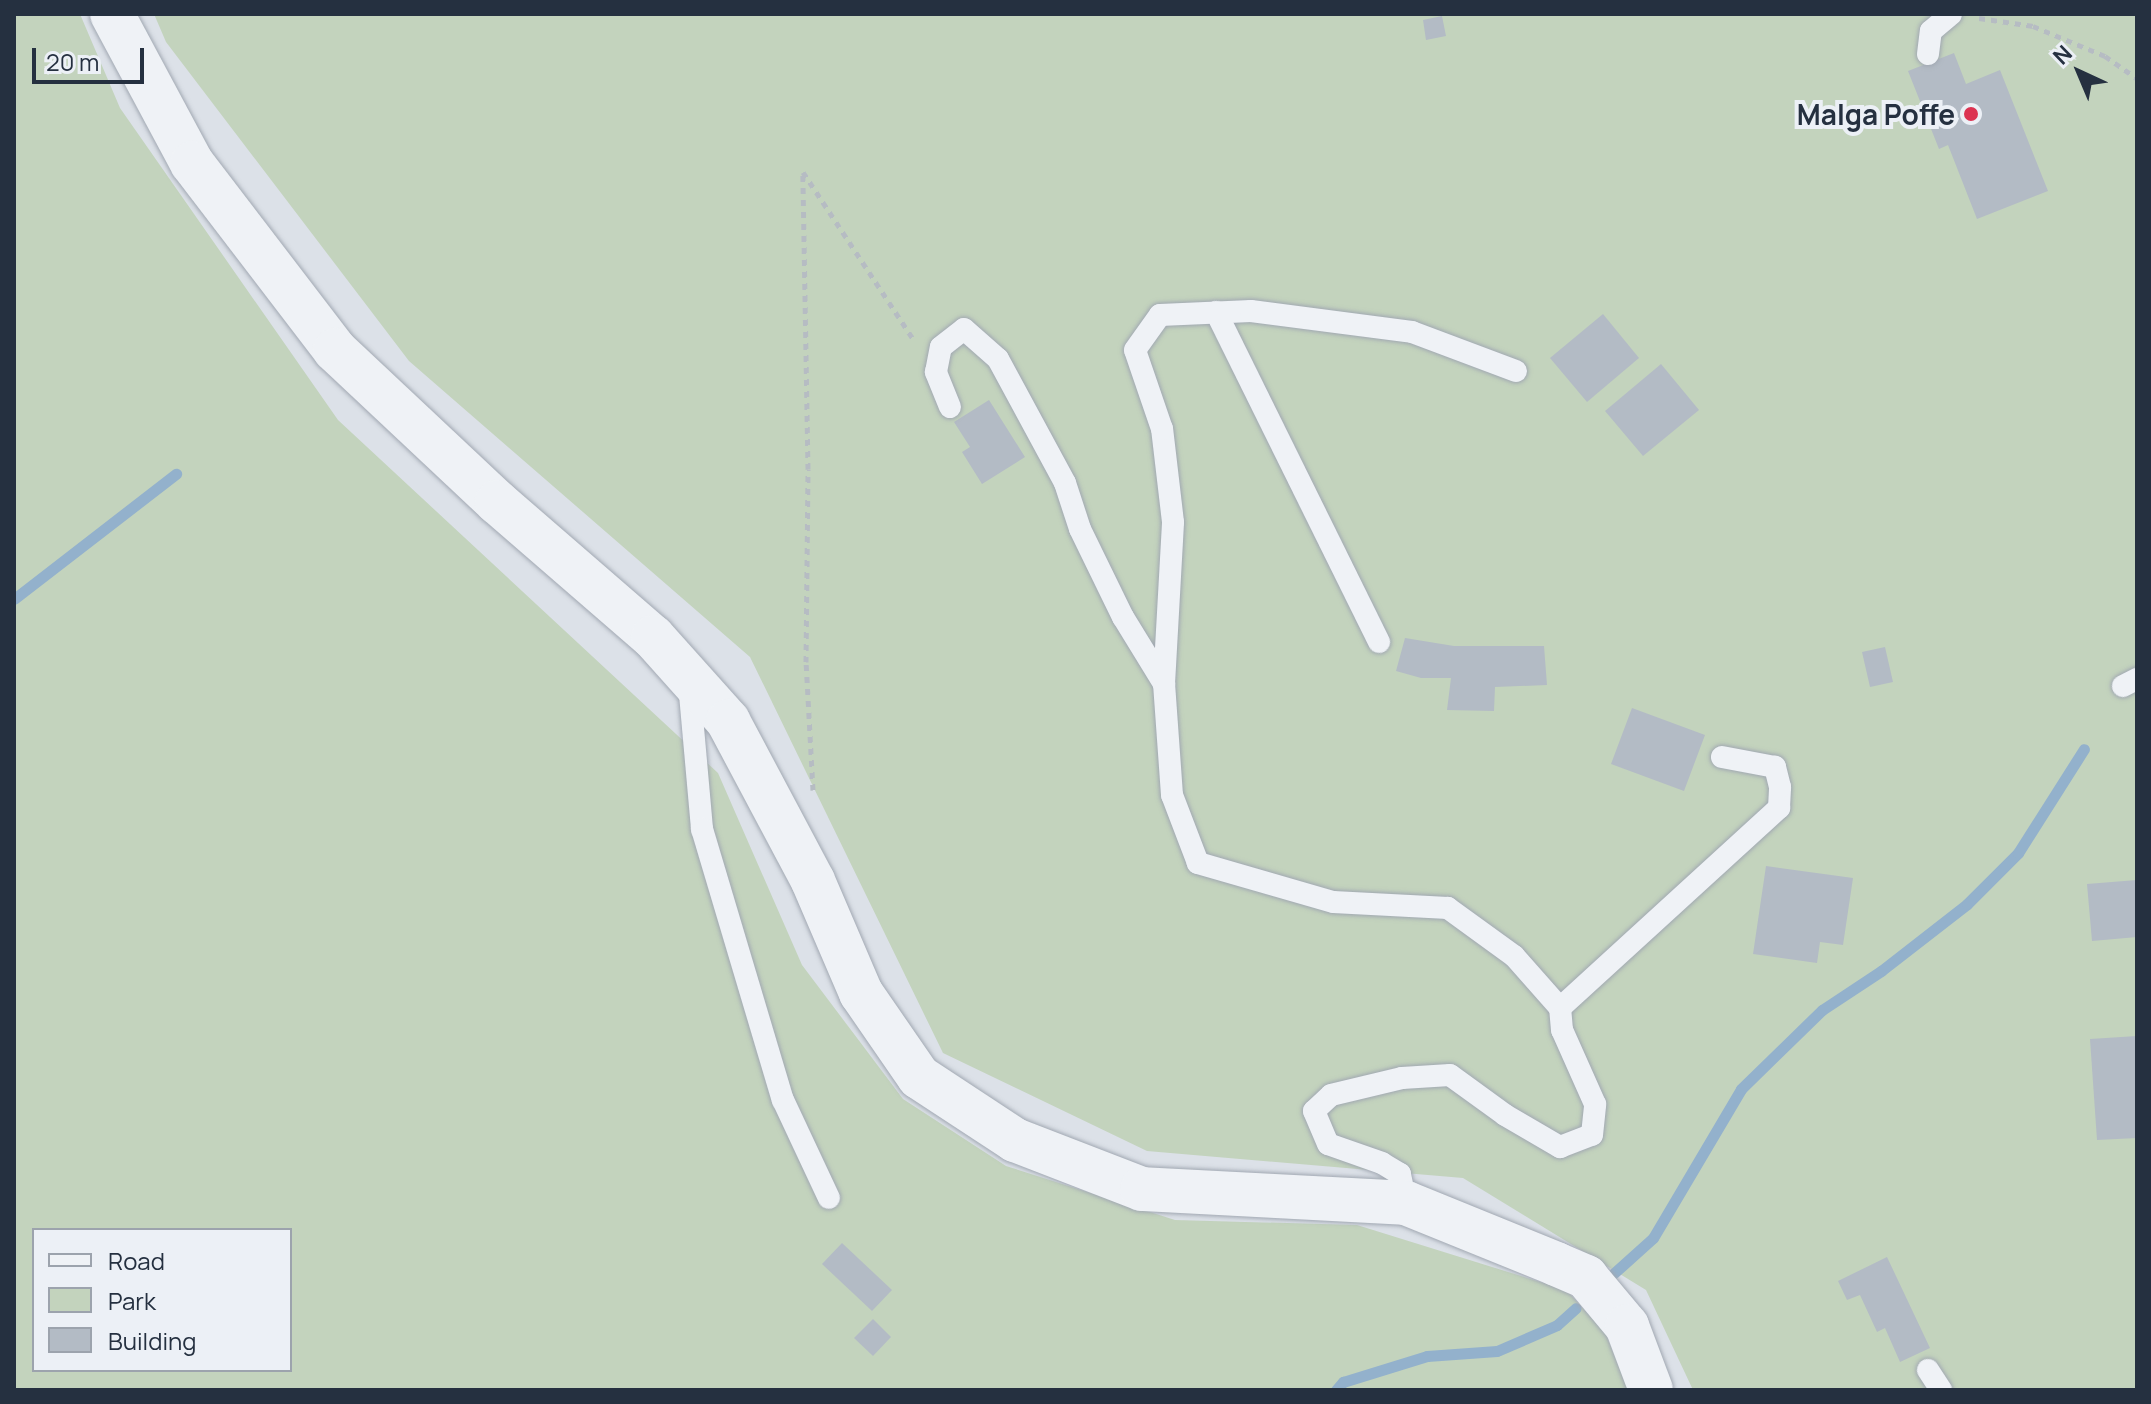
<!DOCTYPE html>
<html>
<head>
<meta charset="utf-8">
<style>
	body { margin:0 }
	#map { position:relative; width:2151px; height:1404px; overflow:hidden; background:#dce1e8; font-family:Manrope,sans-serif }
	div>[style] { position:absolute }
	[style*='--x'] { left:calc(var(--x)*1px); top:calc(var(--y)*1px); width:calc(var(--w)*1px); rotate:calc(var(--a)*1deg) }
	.green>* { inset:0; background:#c3d3bd }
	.stream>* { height:11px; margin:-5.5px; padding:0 5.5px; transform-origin:5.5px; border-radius:5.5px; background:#93b1cc }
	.building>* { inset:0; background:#b3bbc5 }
	.path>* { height:5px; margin-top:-2.5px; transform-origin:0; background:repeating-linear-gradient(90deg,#b6bcc3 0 6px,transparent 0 12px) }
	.roads { filter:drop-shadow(0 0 2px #a1a8b2) drop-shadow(0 0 2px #a1a8b2) }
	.service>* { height:22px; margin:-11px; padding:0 11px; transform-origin:11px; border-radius:11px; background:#eff2f6 }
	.minor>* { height:44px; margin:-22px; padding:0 22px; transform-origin:22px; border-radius:22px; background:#eff2f6 }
	.dots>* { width:22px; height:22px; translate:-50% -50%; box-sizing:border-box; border:4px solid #ecf0f6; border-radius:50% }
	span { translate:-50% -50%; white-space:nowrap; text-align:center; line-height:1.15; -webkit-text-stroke:8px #ecf0f6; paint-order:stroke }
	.poi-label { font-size:28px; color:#253040; font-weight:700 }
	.right { translate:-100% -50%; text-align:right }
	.frame { position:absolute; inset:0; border:16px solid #253040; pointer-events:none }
	.legend { position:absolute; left:32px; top:1228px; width:260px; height:144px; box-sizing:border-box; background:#ecf0f6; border:2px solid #9ca3ad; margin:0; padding:10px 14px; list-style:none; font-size:24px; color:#253040 }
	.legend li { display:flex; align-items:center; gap:16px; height:40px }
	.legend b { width:40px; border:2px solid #9ca3ad }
	.north { position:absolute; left:2039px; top:32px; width:80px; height:80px; -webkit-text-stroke:6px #ecf0f6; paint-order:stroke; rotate:316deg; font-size:22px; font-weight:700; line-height:32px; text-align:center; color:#253040 }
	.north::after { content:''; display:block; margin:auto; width:28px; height:36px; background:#253040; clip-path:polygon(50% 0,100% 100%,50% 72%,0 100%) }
	.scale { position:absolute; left:32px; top:48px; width:112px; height:36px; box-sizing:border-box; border:4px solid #253040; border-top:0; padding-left:10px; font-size:24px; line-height:28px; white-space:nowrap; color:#253040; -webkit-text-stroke:6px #ecf0f6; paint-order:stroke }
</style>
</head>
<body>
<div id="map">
	<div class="green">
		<i style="clip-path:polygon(evenodd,14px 14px,80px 14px,120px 108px,338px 420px,718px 773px,802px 965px,903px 1099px,1006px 1166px,1175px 1220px,1357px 1225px,1566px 1290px,1605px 1332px,1628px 1390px,14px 1390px,14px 14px,34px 1230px,290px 1230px,290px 1370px,34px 1370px,34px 1230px)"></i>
		<i style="clip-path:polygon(154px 14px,2137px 14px,2137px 1390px,1693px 1390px,1646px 1290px,1463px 1178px,1147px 1151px,943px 1053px,750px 657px,409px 361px,166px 42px)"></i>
	</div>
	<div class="stream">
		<i style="--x:14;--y:599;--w:205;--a:-37.7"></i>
		<i style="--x:1614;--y:1273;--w:52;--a:-41.9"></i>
		<i style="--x:1653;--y:1238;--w:173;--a:-59.4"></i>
		<i style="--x:1741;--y:1089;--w:113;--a:-44.3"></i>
		<i style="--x:1822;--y:1010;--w:71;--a:-33.5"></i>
		<i style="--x:1881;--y:971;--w:109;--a:-37.9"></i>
		<i style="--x:1967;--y:904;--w:72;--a:-45"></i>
		<i style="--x:2018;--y:853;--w:123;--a:-57.6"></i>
		<i style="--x:1336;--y:1390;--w:11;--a:-49"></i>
		<i style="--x:1343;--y:1382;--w:88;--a:-17.2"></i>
		<i style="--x:1427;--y:1356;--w:70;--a:-4.1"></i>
		<i style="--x:1497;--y:1351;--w:65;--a:-23.4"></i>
		<i style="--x:1557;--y:1325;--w:25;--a:-42"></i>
	</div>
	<div class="building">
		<i style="clip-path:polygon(1442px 16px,1446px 36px,1426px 40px,1423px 20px)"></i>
		<i style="clip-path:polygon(1954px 53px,1966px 84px,2000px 70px,2048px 191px,1977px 219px,1948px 145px,1939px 149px,1908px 71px)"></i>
		<i style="clip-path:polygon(1603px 314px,1639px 358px,1587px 402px,1550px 358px)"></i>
		<i style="clip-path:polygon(1661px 364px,1699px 410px,1643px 456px,1605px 411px)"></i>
		<i style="clip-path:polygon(989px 400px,1025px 457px,982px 484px,962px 452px,970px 447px,954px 422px)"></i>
		<i style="clip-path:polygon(1405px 638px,1454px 646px,1544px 646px,1547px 685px,1495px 687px,1494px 711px,1447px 710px,1451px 678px,1421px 678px,1396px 671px)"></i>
		<i style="clip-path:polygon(1885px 647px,1893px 682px,1870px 687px,1862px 652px)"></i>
		<i style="clip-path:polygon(1632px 708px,1705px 735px,1684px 791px,1611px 764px)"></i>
		<i style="clip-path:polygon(1766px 866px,1853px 878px,1843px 945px,1820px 942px,1817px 963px,1753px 954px)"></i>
		<i style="clip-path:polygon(2137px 880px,2137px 937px,2092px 941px,2087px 884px)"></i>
		<i style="clip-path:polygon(2137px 1036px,2137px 1138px,2097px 1140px,2090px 1039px)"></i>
		<i style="clip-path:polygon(842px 1243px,892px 1290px,872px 1311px,822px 1264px)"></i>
		<i style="clip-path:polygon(1887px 1257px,1930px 1348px,1900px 1362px,1885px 1328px,1877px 1332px,1860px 1295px,1847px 1300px,1838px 1281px)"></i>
		<i style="clip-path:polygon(873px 1319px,891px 1337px,873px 1356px,854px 1338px)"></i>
	</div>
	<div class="path">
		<i style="--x:1979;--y:18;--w:55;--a:8.4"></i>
		<i style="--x:2033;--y:26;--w:78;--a:22.6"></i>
		<i style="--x:2105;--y:56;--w:39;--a:35"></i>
		<i style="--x:813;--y:790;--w:128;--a:-93.1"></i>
		<i style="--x:806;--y:662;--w:193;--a:-89.4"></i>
		<i style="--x:808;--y:469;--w:297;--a:-91"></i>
		<i style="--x:803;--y:172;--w:200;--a:56.6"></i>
	</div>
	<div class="roads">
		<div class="service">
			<i style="--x:1928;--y:54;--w:23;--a:-83"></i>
			<i style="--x:1931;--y:31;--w:26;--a:-40"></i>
			<i style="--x:1216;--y:312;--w:368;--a:63.7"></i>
			<i style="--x:950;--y:407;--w:38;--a:-112"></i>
			<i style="--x:936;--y:372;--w:25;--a:-79"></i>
			<i style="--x:941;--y:347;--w:29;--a:-38"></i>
			<i style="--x:964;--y:329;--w:45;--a:41.4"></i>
			<i style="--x:998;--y:359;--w:141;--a:61.6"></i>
			<i style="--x:1065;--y:483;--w:48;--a:71.9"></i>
			<i style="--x:1080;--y:529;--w:98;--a:64"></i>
			<i style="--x:1123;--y:617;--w:79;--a:58.5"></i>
			<i style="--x:689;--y:683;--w:147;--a:84.9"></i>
			<i style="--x:702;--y:829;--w:283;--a:73.4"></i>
			<i style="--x:783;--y:1100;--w:108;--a:64.9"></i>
			<i style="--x:2123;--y:686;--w:16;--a:-27"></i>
			<i style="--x:1560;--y:1008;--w:297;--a:-42.4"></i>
			<i style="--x:1779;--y:808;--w:21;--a:-87"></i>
			<i style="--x:1780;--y:787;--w:21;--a:-104"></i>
			<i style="--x:1775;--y:767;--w:54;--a:-169.3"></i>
			<i style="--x:1406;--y:1203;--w:30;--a:-102"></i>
			<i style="--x:1400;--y:1174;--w:21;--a:-149"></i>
			<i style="--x:1382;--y:1163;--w:57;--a:-160.6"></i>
			<i style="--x:1328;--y:1144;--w:36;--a:-113"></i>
			<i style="--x:1314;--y:1111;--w:23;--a:-43"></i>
			<i style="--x:1331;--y:1095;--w:73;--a:-13.5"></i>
			<i style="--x:1402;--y:1078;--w:48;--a:-3.6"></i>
			<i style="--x:1450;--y:1075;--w:68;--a:36"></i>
			<i style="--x:1505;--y:1115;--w:64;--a:30.2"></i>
			<i style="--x:1560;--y:1147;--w:34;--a:-21"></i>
			<i style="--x:1592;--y:1135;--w:31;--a:-84"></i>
			<i style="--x:1595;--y:1104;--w:81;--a:-114"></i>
			<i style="--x:1562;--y:1030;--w:22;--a:-95"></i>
			<i style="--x:1560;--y:1008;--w:69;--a:-131.5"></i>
			<i style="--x:1514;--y:956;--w:82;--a:-144"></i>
			<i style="--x:1448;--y:908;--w:115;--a:-177"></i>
			<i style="--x:1333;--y:902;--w:141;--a:-163.9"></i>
			<i style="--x:1198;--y:863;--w:73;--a:-110.9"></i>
			<i style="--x:1172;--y:795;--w:111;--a:-94.1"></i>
			<i style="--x:1164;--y:684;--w:162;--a:-86.8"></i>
			<i style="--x:1173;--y:522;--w:94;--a:-96.7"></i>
			<i style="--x:1162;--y:429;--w:83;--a:-108.9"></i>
			<i style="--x:1135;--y:350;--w:43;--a:-54.5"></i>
			<i style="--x:1160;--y:315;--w:91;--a:-2.5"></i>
			<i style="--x:1251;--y:311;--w:162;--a:7.4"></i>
			<i style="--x:1412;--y:332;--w:111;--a:20.6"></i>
			<i style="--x:1928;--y:1370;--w:24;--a:57"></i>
		</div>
		<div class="minor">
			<i style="--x:112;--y:14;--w:169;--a:61.8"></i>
			<i style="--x:192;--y:163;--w:235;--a:52.6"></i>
			<i style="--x:335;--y:350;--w:222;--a:43.2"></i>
			<i style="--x:497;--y:502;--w:206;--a:40.9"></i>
			<i style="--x:653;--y:637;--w:113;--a:48.2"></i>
			<i style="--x:728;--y:721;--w:181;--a:62"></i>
			<i style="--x:813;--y:881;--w:122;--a:66.8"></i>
			<i style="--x:861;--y:993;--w:102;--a:55.4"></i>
			<i style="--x:919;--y:1077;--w:115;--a:33.3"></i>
			<i style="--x:1015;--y:1140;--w:136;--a:21.1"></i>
			<i style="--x:1142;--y:1189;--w:264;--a:3"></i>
			<i style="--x:1406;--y:1203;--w:162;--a:22.1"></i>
			<i style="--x:1556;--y:1264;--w:33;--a:23"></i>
			<i style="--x:1586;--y:1277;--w:64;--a:50.1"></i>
			<i style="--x:1627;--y:1326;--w:68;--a:69.4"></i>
		</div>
	</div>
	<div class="dots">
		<i style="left:1971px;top:114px;background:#dc3352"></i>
	</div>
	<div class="poi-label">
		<span class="right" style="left:1955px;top:114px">Malga Poffe</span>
	</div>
	<div class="frame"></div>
	<ul class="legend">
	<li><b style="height:10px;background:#eff2f6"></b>Road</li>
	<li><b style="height:22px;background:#c3d3bd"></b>Park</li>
	<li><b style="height:22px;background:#b3bbc5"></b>Building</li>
	</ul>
	<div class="north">N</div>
	<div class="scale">20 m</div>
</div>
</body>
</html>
